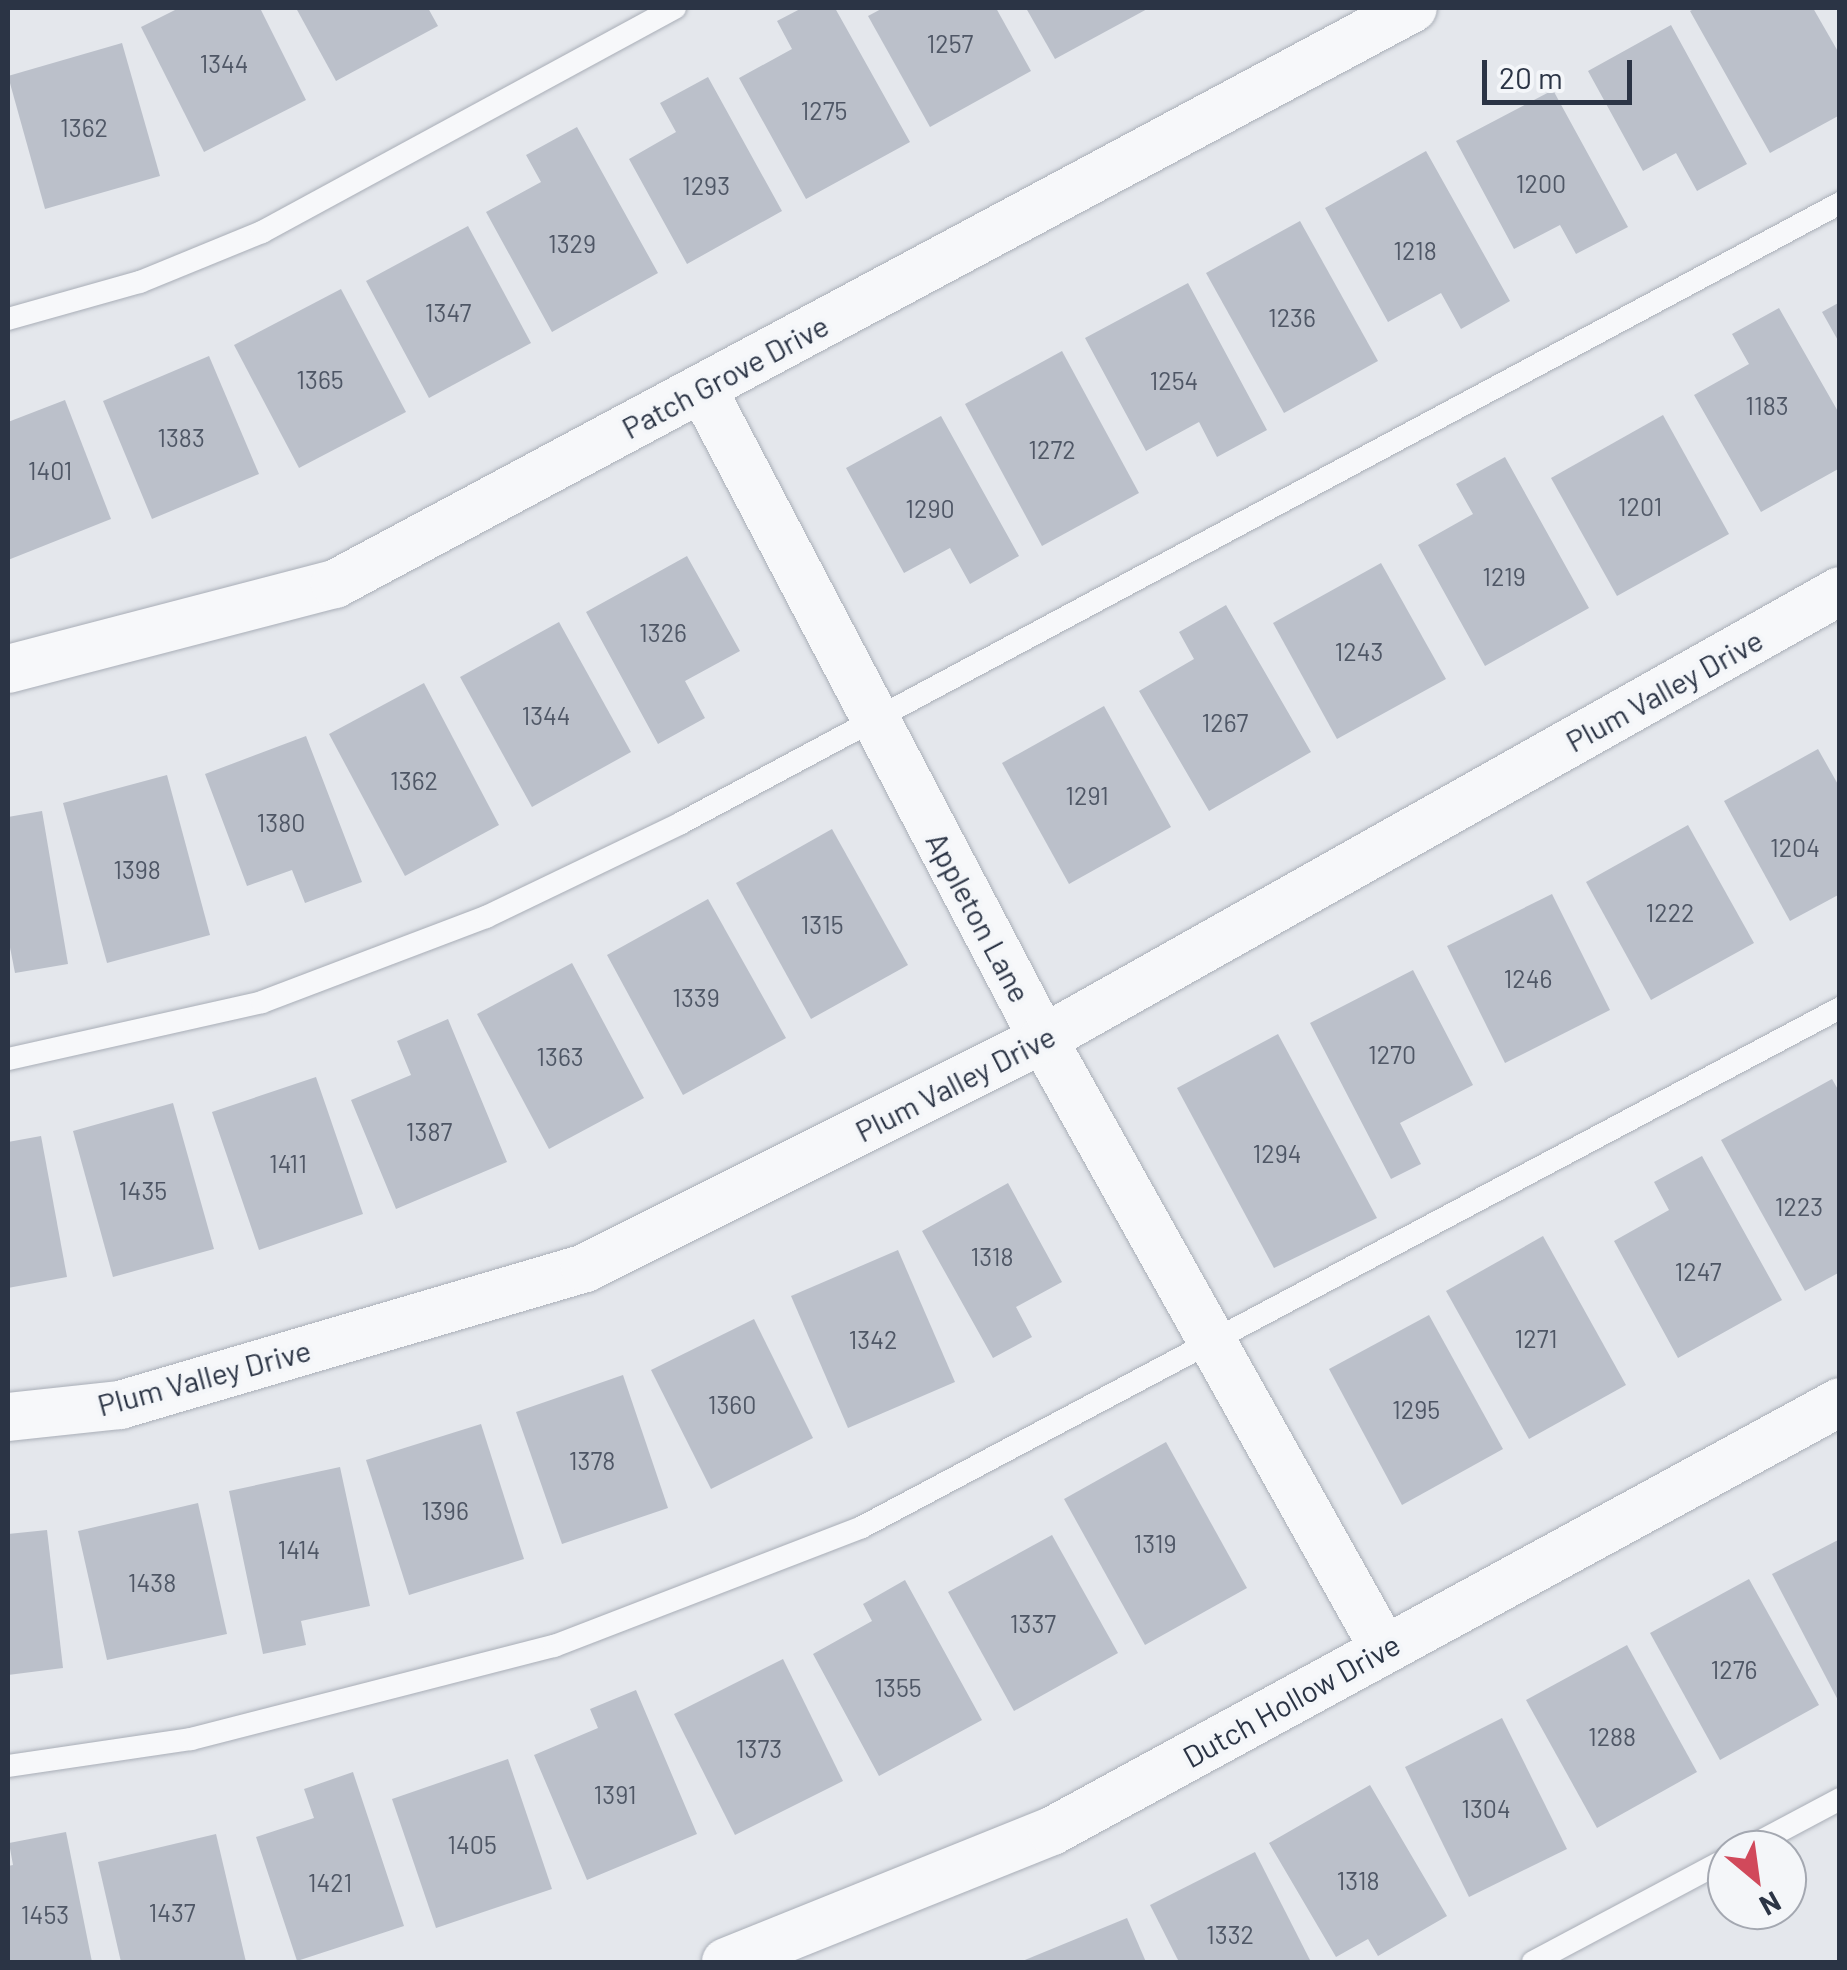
<!DOCTYPE html>
<html>
<head>
<meta charset="utf-8">
<style>
	body { margin:0 }
	#map { position:relative; width:1847px; height:1970px; overflow:hidden; background:#e4e7ec; font-family:Barlow,sans-serif }
	div>[style] { position:absolute }
	[style*='--x'] { left:calc(var(--x)*1px); top:calc(var(--y)*1px); width:calc(var(--w)*1px); rotate:calc(var(--a)*1deg) }
	.building>* { inset:0; background:#bbc0ca }
	.roads { filter:drop-shadow(0 0 2px #a9aeb7) drop-shadow(0 0 2px #a9aeb7) }
	.service>* { height:22px; margin:-11px; padding:0 11px; transform-origin:11px; border-radius:11px; background:#f7f8fa }
	.minor>* { height:48px; margin:-24px; padding:0 24px; transform-origin:24px; border-radius:24px; background:#f7f8fa }
	span { translate:-50% -50%; white-space:nowrap; text-align:center; line-height:1.15; -webkit-text-stroke:8px #f4f6f9; paint-order:stroke }
	.number-label { font-size:25px; color:#4f5766 }
	.number-label span { -webkit-text-stroke-width:0 }
	.street-label { font-size:30px; color:#2b3445 }
	.frame { position:absolute; inset:0; border:10px solid #2b3445; pointer-events:none }
	.north { position:absolute; left:1707px; top:1830px; width:100px; height:100px; box-sizing:border-box; background:#f4f6f9; border:2px solid #a4a8b1; border-radius:50%; rotate:151deg; font-size:28px; font-weight:700; line-height:40px; text-align:center; color:#2b3445 }
	.north::after { content:''; display:block; margin:auto; width:35px; height:45px; background:#d1495b; clip-path:polygon(50% 0,100% 100%,50% 72%,0 100%) }
	.scale { position:absolute; left:1482px; top:60px; width:150px; height:45px; box-sizing:border-box; border:5px solid #2b3445; border-top:0; padding-left:12px; font-size:30px; line-height:35px; white-space:nowrap; color:#2b3445; -webkit-text-stroke:8px #f4f6f9; paint-order:stroke }
</style>
</head>
<body>
<div id="map">
	<div class="building">
		<i style="clip-path:polygon(179px 8px,260px 8px,306px 100px,204px 152px,141px 27px)"></i>
		<i style="clip-path:polygon(296px 8px,428px 8px,438px 26px,336px 81px)"></i>
		<i style="clip-path:polygon(802px 8px,835px 8px,910px 142px,806px 199px,739px 78px,792px 49px,777px 21px)"></i>
		<i style="clip-path:polygon(883px 8px,996px 8px,1031px 71px,930px 127px,868px 16px)"></i>
		<i style="clip-path:polygon(1026px 8px,1149px 8px,1055px 59px)"></i>
		<i style="clip-path:polygon(1696px 8px,1813px 8px,1840px 55px,1840px 115px,1770px 153px,1690px 11px)"></i>
		<i style="clip-path:polygon(1671px 25px,1747px 164px,1697px 191px,1676px 153px,1643px 171px,1588px 71px)"></i>
		<i style="clip-path:polygon(122px 43px,160px 176px,45px 209px,8px 76px)"></i>
		<i style="clip-path:polygon(708px 77px,782px 211px,687px 264px,629px 159px,676px 132px,660px 103px)"></i>
		<i style="clip-path:polygon(1553px 90px,1628px 227px,1576px 254px,1560px 225px,1514px 249px,1456px 141px)"></i>
		<i style="clip-path:polygon(577px 127px,658px 273px,552px 332px,486px 212px,541px 182px,526px 155px)"></i>
		<i style="clip-path:polygon(1426px 151px,1510px 301px,1461px 329px,1441px 293px,1388px 322px,1325px 208px)"></i>
		<i style="clip-path:polygon(1300px 221px,1378px 361px,1284px 413px,1206px 273px)"></i>
		<i style="clip-path:polygon(468px 226px,531px 343px,429px 398px,366px 281px)"></i>
		<i style="clip-path:polygon(1188px 283px,1267px 430px,1217px 457px,1199px 422px,1146px 451px,1085px 338px)"></i>
		<i style="clip-path:polygon(341px 289px,406px 412px,299px 468px,234px 345px)"></i>
		<i style="clip-path:polygon(1840px 302px,1840px 344px,1822px 312px)"></i>
		<i style="clip-path:polygon(1779px 308px,1840px 415px,1840px 468px,1761px 512px,1694px 395px,1749px 364px,1732px 334px)"></i>
		<i style="clip-path:polygon(1062px 351px,1139px 493px,1042px 546px,965px 404px)"></i>
		<i style="clip-path:polygon(209px 356px,259px 474px,152px 519px,103px 401px)"></i>
		<i style="clip-path:polygon(65px 400px,111px 519px,8px 560px,8px 422px)"></i>
		<i style="clip-path:polygon(1663px 415px,1729px 534px,1617px 596px,1551px 478px)"></i>
		<i style="clip-path:polygon(941px 416px,1019px 556px,970px 584px,950px 548px,904px 573px,846px 468px)"></i>
		<i style="clip-path:polygon(1505px 457px,1589px 608px,1485px 666px,1418px 545px,1473px 514px,1456px 484px)"></i>
		<i style="clip-path:polygon(687px 556px,740px 651px,685px 681px,705px 718px,658px 744px,586px 612px)"></i>
		<i style="clip-path:polygon(1381px 563px,1446px 679px,1337px 739px,1273px 623px)"></i>
		<i style="clip-path:polygon(1226px 605px,1311px 752px,1209px 811px,1139px 691px,1194px 659px,1179px 632px)"></i>
		<i style="clip-path:polygon(559px 622px,631px 752px,532px 807px,460px 677px)"></i>
		<i style="clip-path:polygon(424px 683px,499px 825px,405px 876px,329px 734px)"></i>
		<i style="clip-path:polygon(1104px 706px,1171px 827px,1069px 884px,1002px 763px)"></i>
		<i style="clip-path:polygon(306px 736px,362px 882px,305px 903px,292px 870px,247px 886px,205px 774px)"></i>
		<i style="clip-path:polygon(1818px 749px,1840px 788px,1840px 894px,1790px 921px,1724px 801px)"></i>
		<i style="clip-path:polygon(167px 775px,210px 935px,107px 963px,63px 803px)"></i>
		<i style="clip-path:polygon(42px 811px,68px 964px,15px 973px,8px 937px,8px 817px)"></i>
		<i style="clip-path:polygon(1688px 825px,1754px 943px,1651px 1000px,1586px 882px)"></i>
		<i style="clip-path:polygon(832px 829px,908px 965px,811px 1019px,736px 883px)"></i>
		<i style="clip-path:polygon(1552px 894px,1610px 1010px,1505px 1063px,1447px 946px)"></i>
		<i style="clip-path:polygon(708px 899px,786px 1038px,683px 1095px,607px 955px)"></i>
		<i style="clip-path:polygon(572px 963px,644px 1098px,549px 1149px,477px 1014px)"></i>
		<i style="clip-path:polygon(1413px 970px,1473px 1085px,1400px 1123px,1421px 1164px,1391px 1179px,1310px 1023px)"></i>
		<i style="clip-path:polygon(448px 1019px,507px 1162px,396px 1209px,351px 1100px,411px 1075px,397px 1041px)"></i>
		<i style="clip-path:polygon(1278px 1034px,1377px 1218px,1274px 1268px,1177px 1088px)"></i>
		<i style="clip-path:polygon(316px 1077px,363px 1214px,259px 1250px,212px 1112px)"></i>
		<i style="clip-path:polygon(1832px 1079px,1840px 1093px,1840px 1272px,1805px 1291px,1721px 1140px)"></i>
		<i style="clip-path:polygon(173px 1103px,214px 1249px,113px 1277px,73px 1131px)"></i>
		<i style="clip-path:polygon(41px 1136px,67px 1277px,8px 1288px,8px 1142px)"></i>
		<i style="clip-path:polygon(1702px 1156px,1782px 1300px,1678px 1358px,1614px 1241px,1669px 1210px,1654px 1182px)"></i>
		<i style="clip-path:polygon(1008px 1183px,1062px 1282px,1016px 1307px,1032px 1337px,993px 1358px,922px 1231px)"></i>
		<i style="clip-path:polygon(1543px 1236px,1626px 1385px,1529px 1439px,1446px 1291px)"></i>
		<i style="clip-path:polygon(898px 1250px,955px 1382px,848px 1428px,791px 1296px)"></i>
		<i style="clip-path:polygon(1429px 1315px,1503px 1449px,1402px 1505px,1329px 1369px)"></i>
		<i style="clip-path:polygon(754px 1319px,813px 1438px,711px 1489px,651px 1370px)"></i>
		<i style="clip-path:polygon(623px 1375px,668px 1508px,562px 1544px,516px 1412px)"></i>
		<i style="clip-path:polygon(481px 1424px,524px 1559px,409px 1595px,366px 1460px)"></i>
		<i style="clip-path:polygon(1166px 1442px,1247px 1588px,1145px 1645px,1064px 1499px)"></i>
		<i style="clip-path:polygon(340px 1467px,370px 1606px,301px 1621px,306px 1645px,263px 1654px,229px 1491px)"></i>
		<i style="clip-path:polygon(198px 1503px,227px 1634px,107px 1660px,78px 1531px)"></i>
		<i style="clip-path:polygon(47px 1530px,63px 1668px,8px 1675px,8px 1534px)"></i>
		<i style="clip-path:polygon(1052px 1535px,1118px 1653px,1014px 1711px,948px 1592px)"></i>
		<i style="clip-path:polygon(1840px 1539px,1840px 1704px,1772px 1574px)"></i>
		<i style="clip-path:polygon(1749px 1579px,1819px 1705px,1720px 1760px,1650px 1633px)"></i>
		<i style="clip-path:polygon(905px 1580px,982px 1720px,879px 1776px,813px 1654px,872px 1621px,863px 1604px)"></i>
		<i style="clip-path:polygon(1627px 1645px,1697px 1772px,1597px 1828px,1526px 1700px)"></i>
		<i style="clip-path:polygon(783px 1659px,843px 1781px,735px 1835px,674px 1714px)"></i>
		<i style="clip-path:polygon(636px 1690px,697px 1834px,587px 1880px,534px 1755px,598px 1728px,590px 1709px)"></i>
		<i style="clip-path:polygon(1502px 1718px,1567px 1849px,1469px 1897px,1405px 1767px)"></i>
		<i style="clip-path:polygon(508px 1759px,552px 1889px,436px 1928px,392px 1799px)"></i>
		<i style="clip-path:polygon(353px 1772px,404px 1926px,297px 1961px,256px 1837px,314px 1818px,304px 1789px)"></i>
		<i style="clip-path:polygon(1370px 1785px,1447px 1916px,1378px 1956px,1368px 1939px,1336px 1957px,1269px 1843px)"></i>
		<i style="clip-path:polygon(66px 1832px,92px 1962px,8px 1962px,8px 1866px,13px 1865px,9px 1843px)"></i>
		<i style="clip-path:polygon(216px 1834px,246px 1962px,121px 1962px,98px 1862px)"></i>
		<i style="clip-path:polygon(1255px 1852px,1311px 1962px,1179px 1962px,1150px 1905px)"></i>
		<i style="clip-path:polygon(1127px 1918px,1146px 1962px,1020px 1962px)"></i>
	</div>
	<div class="roads">
		<div class="service">
			<i style="--x:8;--y:319;--w:137;--a:-15.7"></i>
			<i style="--x:140;--y:282;--w:132;--a:-22.3"></i>
			<i style="--x:262;--y:232;--w:470;--a:-28.5"></i>
			<i style="--x:8;--y:1059;--w:260;--a:-12.6"></i>
			<i style="--x:262;--y:1002;--w:240;--a:-20.8"></i>
			<i style="--x:486;--y:917;--w:216;--a:-25.7"></i>
			<i style="--x:681;--y:823;--w:1314;--a:-28.14"></i>
			<i style="--x:8;--y:1766;--w:185;--a:-8.4"></i>
			<i style="--x:191;--y:1739;--w:375;--a:-14.4"></i>
			<i style="--x:554;--y:1646;--w:330;--a:-21.1"></i>
			<i style="--x:862;--y:1527;--w:1107;--a:-27.95"></i>
			<i style="--x:1744;--y:1850;--w:109;--a:-28"></i>
			<i style="--x:1533;--y:1962;--w:220;--a:-28"></i>
		</div>
		<div class="minor">
			<i style="--x:702;--y:388;--w:735;--a:62.35"></i>
			<i style="--x:1043;--y:1039;--w:699;--a:60.79"></i>
			<i style="--x:8;--y:669;--w:338;--a:-14.6"></i>
			<i style="--x:335;--y:584;--w:1222;--a:-28.12"></i>
			<i style="--x:8;--y:1417;--w:113;--a:-6.1"></i>
			<i style="--x:120;--y:1405;--w:485;--a:-16.4"></i>
			<i style="--x:585;--y:1268;--w:512;--a:-26.57"></i>
			<i style="--x:1043;--y:1039;--w:914;--a:-29.34"></i>
			<i style="--x:726;--y:1962;--w:351;--a:-21.9"></i>
			<i style="--x:1052;--y:1831;--w:897;--a:-28.56"></i>
		</div>
	</div>
	<div class="number-label">
		<span style="left:950px;top:43px">1257</span>
		<span style="left:224px;top:63px">1344</span>
		<span style="left:824px;top:110px">1275</span>
		<span style="left:84px;top:127px">1362</span>
		<span style="left:1541px;top:183px">1200</span>
		<span style="left:706px;top:185px">1293</span>
		<span style="left:572px;top:243px">1329</span>
		<span style="left:1415px;top:250px">1218</span>
		<span style="left:448px;top:312px">1347</span>
		<span style="left:1292px;top:317px">1236</span>
		<span style="left:320px;top:379px">1365</span>
		<span style="left:1174px;top:380px">1254</span>
		<span style="left:1767px;top:405px">1183</span>
		<span style="left:181px;top:437px">1383</span>
		<span style="left:1052px;top:449px">1272</span>
		<span style="left:50px;top:470px">1401</span>
		<span style="left:1640px;top:506px">1201</span>
		<span style="left:930px;top:508px">1290</span>
		<span style="left:1504px;top:576px">1219</span>
		<span style="left:663px;top:632px">1326</span>
		<span style="left:1359px;top:651px">1243</span>
		<span style="left:546px;top:715px">1344</span>
		<span style="left:1225px;top:722px">1267</span>
		<span style="left:414px;top:780px">1362</span>
		<span style="left:1087px;top:795px">1291</span>
		<span style="left:281px;top:822px">1380</span>
		<span style="left:1795px;top:847px">1204</span>
		<span style="left:137px;top:869px">1398</span>
		<span style="left:1670px;top:912px">1222</span>
		<span style="left:822px;top:924px">1315</span>
		<span style="left:1528px;top:978px">1246</span>
		<span style="left:696px;top:997px">1339</span>
		<span style="left:1392px;top:1054px">1270</span>
		<span style="left:560px;top:1056px">1363</span>
		<span style="left:429px;top:1131px">1387</span>
		<span style="left:1277px;top:1153px">1294</span>
		<span style="left:288px;top:1163px">1411</span>
		<span style="left:143px;top:1190px">1435</span>
		<span style="left:1799px;top:1206px">1223</span>
		<span style="left:992px;top:1256px">1318</span>
		<span style="left:1698px;top:1271px">1247</span>
		<span style="left:1536px;top:1338px">1271</span>
		<span style="left:873px;top:1339px">1342</span>
		<span style="left:732px;top:1404px">1360</span>
		<span style="left:1416px;top:1409px">1295</span>
		<span style="left:592px;top:1460px">1378</span>
		<span style="left:445px;top:1510px">1396</span>
		<span style="left:1155px;top:1543px">1319</span>
		<span style="left:299px;top:1549px">1414</span>
		<span style="left:152px;top:1582px">1438</span>
		<span style="left:1033px;top:1623px">1337</span>
		<span style="left:1734px;top:1669px">1276</span>
		<span style="left:898px;top:1687px">1355</span>
		<span style="left:1612px;top:1736px">1288</span>
		<span style="left:759px;top:1748px">1373</span>
		<span style="left:615px;top:1794px">1391</span>
		<span style="left:1486px;top:1808px">1304</span>
		<span style="left:472px;top:1844px">1405</span>
		<span style="left:1358px;top:1880px">1318</span>
		<span style="left:330px;top:1882px">1421</span>
		<span style="left:172px;top:1912px">1437</span>
		<span style="left:45px;top:1914px">1453</span>
		<span style="left:1230px;top:1934px">1332</span>
	</div>
	<div class="street-label">
		<span style="left:725px;top:376px;rotate:-28deg">Patch Grove Drive</span>
		<span style="left:1664px;top:690px;rotate:-29deg">Plum Valley Drive</span>
		<span style="left:979px;top:917px;rotate:62deg">Appleton Lane</span>
		<span style="left:955px;top:1083px;rotate:-27deg">Plum Valley Drive</span>
		<span style="left:204px;top:1377px;rotate:-15deg">Plum Valley Drive</span>
		<span style="left:1291px;top:1700px;rotate:-29deg">Dutch Hollow Drive</span>
	</div>
	<div class="frame"></div>
	<div class="north">N</div>
	<div class="scale">20 m</div>
</div>
</body>
</html>
